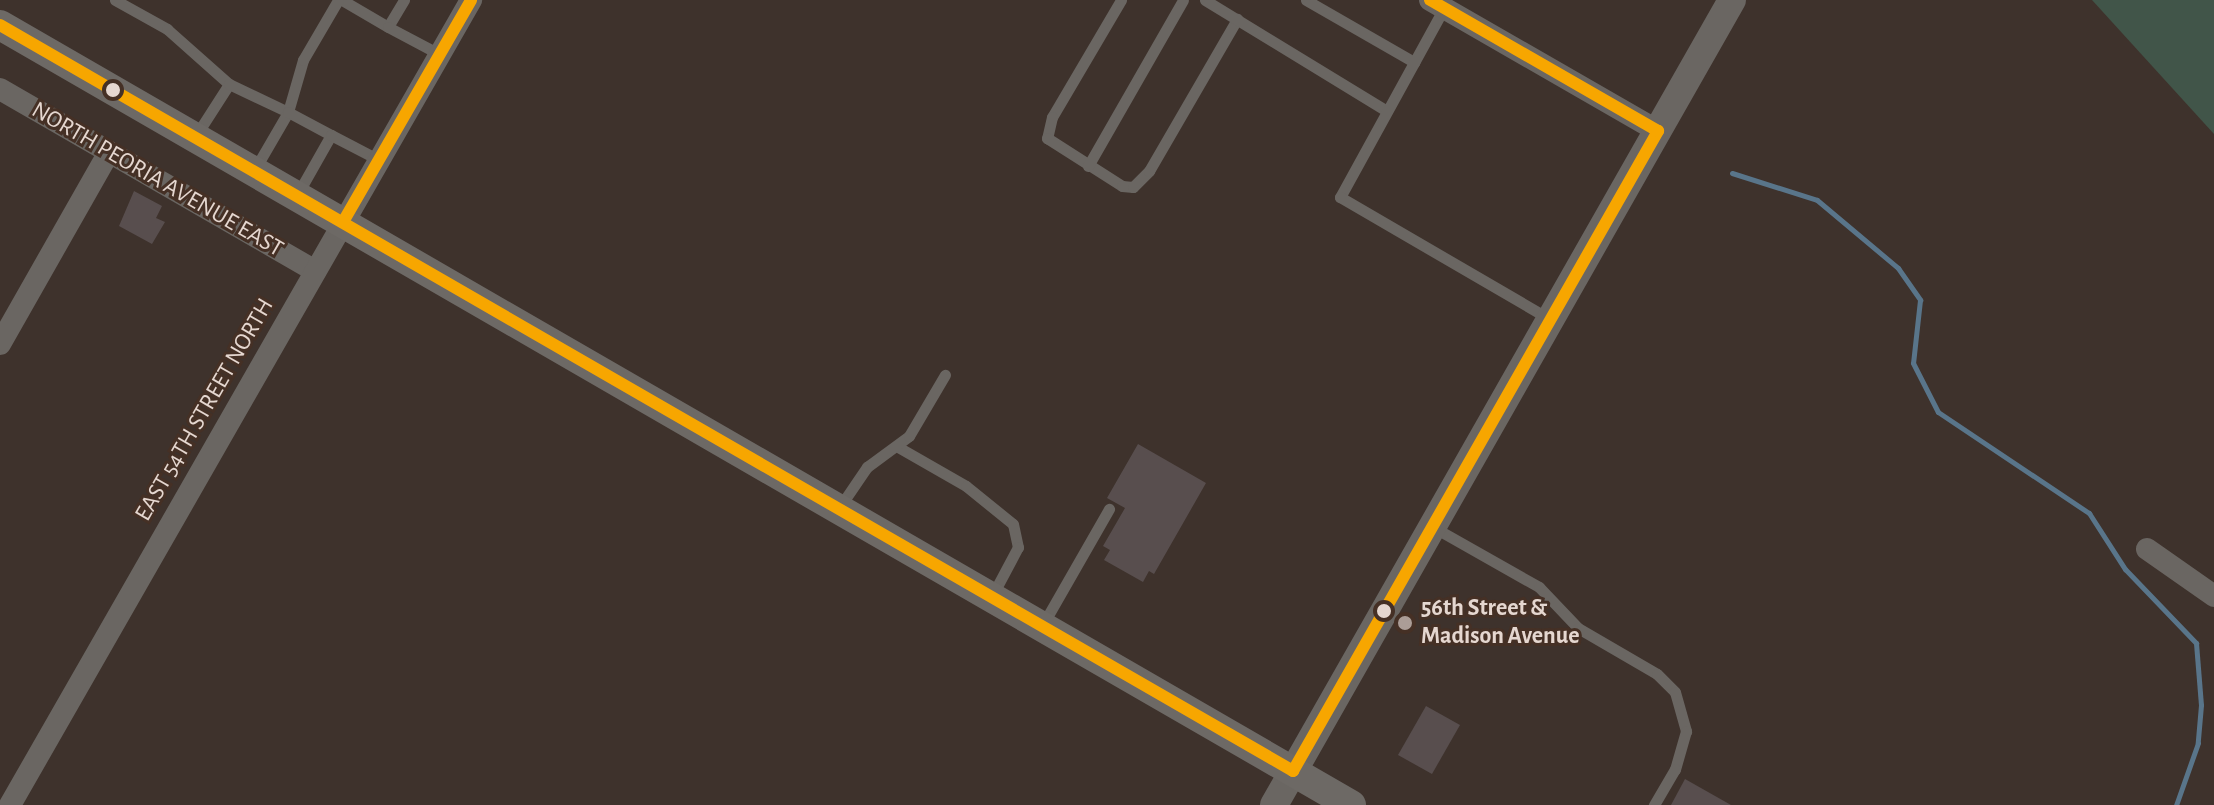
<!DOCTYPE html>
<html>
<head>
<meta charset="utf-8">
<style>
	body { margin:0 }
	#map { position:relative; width:2214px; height:805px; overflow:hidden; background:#3e322c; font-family:"Alegreya Sans",sans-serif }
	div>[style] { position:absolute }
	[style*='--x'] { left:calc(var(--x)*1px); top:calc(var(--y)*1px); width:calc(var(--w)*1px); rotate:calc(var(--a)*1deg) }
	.green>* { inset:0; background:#415549 }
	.stream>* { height:5px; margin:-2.5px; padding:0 2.5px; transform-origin:2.5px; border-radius:2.5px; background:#59758a }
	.building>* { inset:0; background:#584e4e }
	.service>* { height:11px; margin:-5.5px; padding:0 5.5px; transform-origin:5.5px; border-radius:5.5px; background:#6a6662 }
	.minor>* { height:22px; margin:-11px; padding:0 11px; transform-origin:11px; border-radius:11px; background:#6a6662 }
	.tertiary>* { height:28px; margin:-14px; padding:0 14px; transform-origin:14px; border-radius:14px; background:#6a6662 }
	.secondary>* { height:30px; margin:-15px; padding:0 15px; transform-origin:15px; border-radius:15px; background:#6d6965 }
	.bus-1>* { height:12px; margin:-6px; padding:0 6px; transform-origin:6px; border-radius:6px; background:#f7a600 }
	.dots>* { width:22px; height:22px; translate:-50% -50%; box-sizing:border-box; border:4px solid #453025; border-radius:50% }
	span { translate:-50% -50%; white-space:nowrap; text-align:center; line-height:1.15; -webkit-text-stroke:6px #453025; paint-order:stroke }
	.street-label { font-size:24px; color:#e5d7d0 }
	.poi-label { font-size:24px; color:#e5d7d0; font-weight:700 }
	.left { translate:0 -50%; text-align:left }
</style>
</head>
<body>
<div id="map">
	<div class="green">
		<i style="clip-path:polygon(2092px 0,2214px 0,2214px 134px)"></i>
	</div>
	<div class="stream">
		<i style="--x:1732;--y:173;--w:89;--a:17.6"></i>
		<i style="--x:1817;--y:200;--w:106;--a:40"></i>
		<i style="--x:1898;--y:268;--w:39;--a:55"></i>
		<i style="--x:1920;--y:300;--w:63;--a:96.3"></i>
		<i style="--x:1913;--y:363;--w:55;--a:63"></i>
		<i style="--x:1938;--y:412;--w:182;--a:33.8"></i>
		<i style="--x:2089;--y:513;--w:67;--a:57.3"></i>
		<i style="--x:2125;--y:569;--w:103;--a:46.2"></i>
		<i style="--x:2196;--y:643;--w:62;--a:85.4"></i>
		<i style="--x:2201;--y:705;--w:38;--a:95"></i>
		<i style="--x:2198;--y:743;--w:66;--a:109.5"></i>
	</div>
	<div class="building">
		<i style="clip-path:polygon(134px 191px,162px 206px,156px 218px,165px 222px,152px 244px,119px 226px)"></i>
		<i style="clip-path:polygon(1138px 444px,1206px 483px,1154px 574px,1149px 571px,1143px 582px,1104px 560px,1110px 550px,1103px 546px,1125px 508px,1107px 498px)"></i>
		<i style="clip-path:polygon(1426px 706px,1460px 725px,1432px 774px,1398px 755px)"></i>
		<i style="clip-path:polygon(1685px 779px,1731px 805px,1671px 805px)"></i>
	</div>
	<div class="service">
		<i style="--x:115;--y:0;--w:60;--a:29.1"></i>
		<i style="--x:167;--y:29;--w:83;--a:41.6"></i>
		<i style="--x:342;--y:0;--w:53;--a:30.4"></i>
		<i style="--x:404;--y:0;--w:31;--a:121"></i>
		<i style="--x:388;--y:27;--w:58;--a:27.9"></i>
		<i style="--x:1121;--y:0;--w:136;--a:120.5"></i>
		<i style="--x:1052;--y:117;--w:22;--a:103"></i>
		<i style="--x:1047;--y:138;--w:89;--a:32.6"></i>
		<i style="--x:1122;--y:186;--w:11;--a:5"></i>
		<i style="--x:1133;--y:187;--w:23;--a:-45"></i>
		<i style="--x:1149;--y:171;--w:176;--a:-59.9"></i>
		<i style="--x:1205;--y:0;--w:213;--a:31.4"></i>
		<i style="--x:1306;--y:0;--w:125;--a:29.9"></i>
		<i style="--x:1444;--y:8;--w:216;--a:118.8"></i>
		<i style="--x:1340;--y:197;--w:243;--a:30.2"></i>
		<i style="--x:195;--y:137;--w:63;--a:-57.3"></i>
		<i style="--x:229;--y:84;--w:65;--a:25.4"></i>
		<i style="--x:288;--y:112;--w:54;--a:-73.9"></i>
		<i style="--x:303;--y:60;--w:69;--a:-59.7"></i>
		<i style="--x:1088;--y:166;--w:191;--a:-60.2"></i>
		<i style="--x:255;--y:169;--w:66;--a:-59.9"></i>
		<i style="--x:288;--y:112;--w:49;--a:28.1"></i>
		<i style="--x:297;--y:195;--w:69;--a:-60.5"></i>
		<i style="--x:331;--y:135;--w:54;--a:27.5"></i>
		<i style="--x:898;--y:447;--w:78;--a:29.8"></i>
		<i style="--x:966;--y:486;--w:60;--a:39"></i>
		<i style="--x:1013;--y:524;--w:24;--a:78"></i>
		<i style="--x:1018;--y:547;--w:55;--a:118"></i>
		<i style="--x:839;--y:508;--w:50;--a:-55.7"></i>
		<i style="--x:867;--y:467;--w:52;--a:-36.4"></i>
		<i style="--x:909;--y:436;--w:71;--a:-59.5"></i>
		<i style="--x:1433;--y:527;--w:122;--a:29.5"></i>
		<i style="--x:1539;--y:587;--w:57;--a:46.4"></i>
		<i style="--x:1578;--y:628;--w:91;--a:30.2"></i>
		<i style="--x:1657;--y:674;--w:25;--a:45"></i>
		<i style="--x:1675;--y:692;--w:41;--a:74.2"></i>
		<i style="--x:1686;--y:731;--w:40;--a:106"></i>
		<i style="--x:1675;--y:769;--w:42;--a:120.3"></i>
		<i style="--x:1042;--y:626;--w:135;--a:-60.2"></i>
	</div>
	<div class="minor">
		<i style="--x:1430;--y:0;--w:263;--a:29.9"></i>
		<i style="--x:0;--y:89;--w:364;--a:30"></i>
		<i style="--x:0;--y:344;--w:221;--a:-60.4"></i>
		<i style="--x:2147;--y:549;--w:82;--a:35"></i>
		<i style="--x:10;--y:805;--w:928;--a:-60.2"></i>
	</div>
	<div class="tertiary">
		<i style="--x:1274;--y:805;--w:926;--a:-60.36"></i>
	</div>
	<div class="secondary">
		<i style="--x:0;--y:25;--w:1560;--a:30"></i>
	</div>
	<div class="bus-1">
		<i style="--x:0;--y:25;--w:1493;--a:29.98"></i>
		<i style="--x:1293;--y:771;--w:737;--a:-60.3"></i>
		<i style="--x:1658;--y:131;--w:263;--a:-150.1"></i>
		<i style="--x:343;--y:222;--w:256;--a:-60"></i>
	</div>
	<div class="dots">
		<i style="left:113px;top:90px;background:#e5d7d0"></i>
		<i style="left:1384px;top:611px;background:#e5d7d0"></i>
		<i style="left:1405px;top:623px;background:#ab9d97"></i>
	</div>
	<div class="street-label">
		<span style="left:157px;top:180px;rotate:30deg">NORTH PEORIA AVENUE EAST</span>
		<span style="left:205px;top:410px;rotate:-60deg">EAST 54TH STREET NORTH</span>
	</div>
	<div class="poi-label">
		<span class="left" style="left:1421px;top:623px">56th Street &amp;<br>Madison Avenue</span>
	</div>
</div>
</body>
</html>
